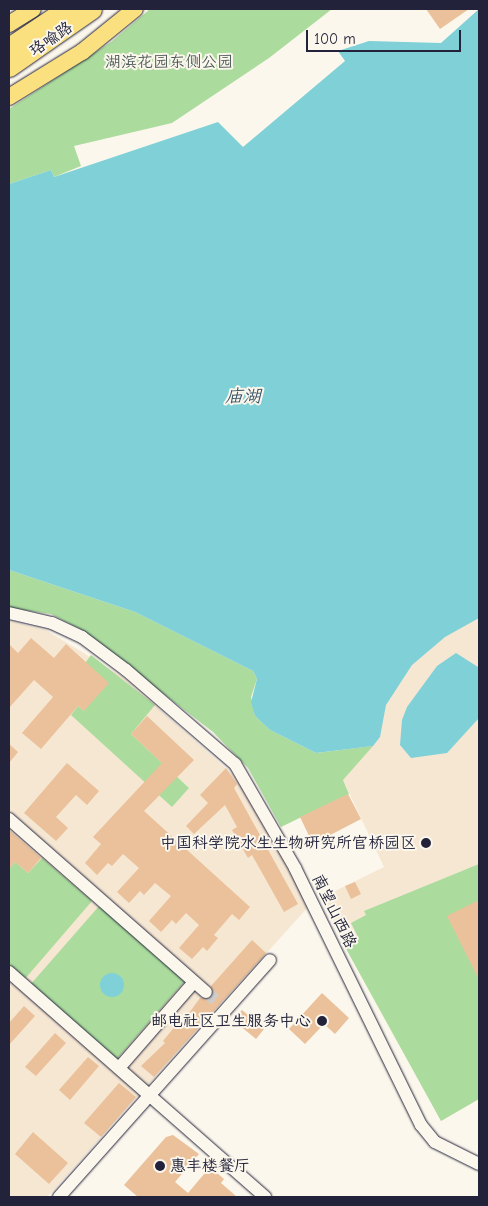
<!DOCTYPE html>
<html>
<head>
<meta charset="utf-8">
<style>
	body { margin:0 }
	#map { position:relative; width:488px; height:1206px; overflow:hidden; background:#fbf7ec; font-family:"Comic Neue","LXGW WenKai TC",sans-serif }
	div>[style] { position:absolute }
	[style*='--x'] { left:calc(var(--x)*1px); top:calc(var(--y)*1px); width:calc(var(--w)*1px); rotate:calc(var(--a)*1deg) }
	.built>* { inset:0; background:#f6e7d3 }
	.green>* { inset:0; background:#abdc9d }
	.water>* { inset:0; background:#7fd0d7 }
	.round { border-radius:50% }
	.building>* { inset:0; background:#eac19a }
	.minor-tunnel>* { height:12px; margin-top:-6px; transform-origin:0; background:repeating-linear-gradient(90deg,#d0ccc9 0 12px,transparent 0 18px) }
	.roads { filter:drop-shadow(0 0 1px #22223b) drop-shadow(0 0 1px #22223b) }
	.minor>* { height:12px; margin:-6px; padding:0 6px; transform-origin:6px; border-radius:6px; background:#fbf7ec }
	.major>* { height:16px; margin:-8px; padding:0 8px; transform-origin:8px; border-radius:8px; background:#fbe080 }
	.highway>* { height:19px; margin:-9.5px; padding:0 9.5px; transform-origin:9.5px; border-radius:9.5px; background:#fbe080 }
	.dots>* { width:14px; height:14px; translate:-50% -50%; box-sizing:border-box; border:2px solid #fbf7ec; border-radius:50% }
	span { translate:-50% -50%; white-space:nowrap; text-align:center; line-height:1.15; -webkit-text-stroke:4px #fbf7ec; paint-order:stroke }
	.street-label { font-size:16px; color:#22223b }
	.park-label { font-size:16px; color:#4b5a58 }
	.poi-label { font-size:16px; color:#22223b }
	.right { translate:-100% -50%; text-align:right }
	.left { translate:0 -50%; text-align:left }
	.water-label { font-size:18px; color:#3e566a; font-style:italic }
	.frame { position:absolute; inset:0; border:10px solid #22223b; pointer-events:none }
	.scale { position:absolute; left:306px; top:30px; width:155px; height:22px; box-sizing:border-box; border:2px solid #22223b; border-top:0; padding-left:6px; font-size:15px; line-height:18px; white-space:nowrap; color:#22223b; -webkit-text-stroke:4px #fbf7ec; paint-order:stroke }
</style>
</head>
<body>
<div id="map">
	<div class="built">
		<i style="clip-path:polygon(479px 549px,479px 1099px,441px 1121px,321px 898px,384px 867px,343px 780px,354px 718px)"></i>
		<i style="clip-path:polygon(9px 621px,46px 630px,123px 677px,240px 781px,309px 906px,47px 1197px,9px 1197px)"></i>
	</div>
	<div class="green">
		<i style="clip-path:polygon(150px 9px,332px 9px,269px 58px,172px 123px,74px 146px,81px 166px,54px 177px,51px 170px,9px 184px,9px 109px,111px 42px)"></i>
		<i style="clip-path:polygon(9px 570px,135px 612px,253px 671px,257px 679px,251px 697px,255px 716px,270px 730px,316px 753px,373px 746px,343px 780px,349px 794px,281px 827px,248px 768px,213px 732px,80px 629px,51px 614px,9px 608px)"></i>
		<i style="clip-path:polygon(91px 655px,155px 705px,131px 734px,189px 788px,172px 807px,71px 715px,78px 706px,84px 711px,86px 662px)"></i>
		<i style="clip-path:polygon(42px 858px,92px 901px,24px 980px,9px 967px,9px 869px,15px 862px,28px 873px)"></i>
		<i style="clip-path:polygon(479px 864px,479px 1099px,441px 1121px,345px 947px,359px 939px,351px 923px,366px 915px,364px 911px)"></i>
		<i style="clip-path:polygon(100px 905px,185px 981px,115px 1061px,30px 985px)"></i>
	</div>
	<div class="water">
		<i style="clip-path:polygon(479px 9px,479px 618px,445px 637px,412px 665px,386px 705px,380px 737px,373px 746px,316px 753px,270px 730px,255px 716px,251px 702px,257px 679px,253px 671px,135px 612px,9px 570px,9px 184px,51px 170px,54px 177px,218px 122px,243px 147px,345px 61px,338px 51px,369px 41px,441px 43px)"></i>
		<i style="clip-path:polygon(456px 653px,478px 667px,479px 718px,447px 753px,411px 758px,400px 745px,402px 720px,407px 707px,437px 666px)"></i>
		<i class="round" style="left:100px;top:973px;width:24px;height:24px"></i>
	</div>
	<div class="building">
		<i style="clip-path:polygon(426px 9px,469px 9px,440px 29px)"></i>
		<i style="clip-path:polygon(31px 638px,54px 658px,66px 644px,109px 683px,84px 711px,78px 706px,41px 749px,22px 733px,53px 697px,34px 680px,9px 708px,9px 644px,18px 653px)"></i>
		<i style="clip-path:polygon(147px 716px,194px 760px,144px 811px,250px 907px,239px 920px,232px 914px,214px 935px,218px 938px,207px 951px,203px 947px,192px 959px,179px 948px,199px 925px,186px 913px,176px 924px,172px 920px,161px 932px,149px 921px,171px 896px,155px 883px,144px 895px,140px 891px,129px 903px,117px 892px,139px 868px,123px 854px,112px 866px,108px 863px,97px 875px,85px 863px,101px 844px,93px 837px,162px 763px,131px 734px)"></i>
		<i style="clip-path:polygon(9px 744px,18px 752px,9px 763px)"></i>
		<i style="clip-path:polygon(67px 763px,99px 791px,87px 805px,76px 795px,56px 817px,68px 828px,56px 841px,24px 813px)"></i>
		<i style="clip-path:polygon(226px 768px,237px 784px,234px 788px,298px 904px,284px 912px,252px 855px,248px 858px,232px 830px,237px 827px,225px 805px,194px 834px,186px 826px,208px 803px,200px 795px)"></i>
		<i style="clip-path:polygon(348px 794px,361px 819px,313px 844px,300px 817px)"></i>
		<i style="clip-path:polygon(9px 830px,41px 858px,28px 873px,15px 862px,9px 869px)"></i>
		<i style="clip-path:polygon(355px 882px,361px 894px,351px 899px,345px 886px)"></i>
		<i style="clip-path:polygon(479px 900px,479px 980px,447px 916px)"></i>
		<i style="clip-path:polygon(252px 940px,266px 953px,154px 1077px,141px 1066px,165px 1043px,163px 1041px,176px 1025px,179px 1027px,200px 998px,212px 998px,211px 986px)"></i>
		<i style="clip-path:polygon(322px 993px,349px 1018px,335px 1034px,324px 1024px,305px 1044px,289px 1029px)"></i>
		<i style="clip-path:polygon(24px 1006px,35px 1016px,9px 1045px,9px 1023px)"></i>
		<i style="clip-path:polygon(242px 1010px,264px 1029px,256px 1039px,233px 1020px)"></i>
		<i style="clip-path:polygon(55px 1033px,66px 1043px,36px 1076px,25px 1067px)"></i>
		<i style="clip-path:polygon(88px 1057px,99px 1066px,70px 1100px,59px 1090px)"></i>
		<i style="clip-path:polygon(119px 1083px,136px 1097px,101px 1137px,84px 1123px)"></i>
		<i style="clip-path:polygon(33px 1132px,68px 1163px,49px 1184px,15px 1154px)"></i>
		<i style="clip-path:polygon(173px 1135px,199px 1154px,175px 1182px,188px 1193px,210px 1167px,224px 1179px,221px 1183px,237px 1197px,138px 1197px,124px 1185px,166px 1137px)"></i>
	</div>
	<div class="minor-tunnel">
		<i style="--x:206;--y:992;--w:18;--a:41"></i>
	</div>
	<div class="roads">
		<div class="minor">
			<i style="--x:9;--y:613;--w:44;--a:13.1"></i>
			<i style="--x:52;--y:623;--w:33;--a:25"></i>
			<i style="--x:82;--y:637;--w:55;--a:36.9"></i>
			<i style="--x:126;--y:670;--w:144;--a:40.8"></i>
			<i style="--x:235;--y:764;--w:120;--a:60"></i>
			<i style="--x:295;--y:868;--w:286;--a:63.9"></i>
			<i style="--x:421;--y:1125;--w:22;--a:51"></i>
			<i style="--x:435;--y:1142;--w:49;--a:26.6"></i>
			<i style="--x:9;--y:819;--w:262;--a:41.3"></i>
			<i style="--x:9;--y:972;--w:341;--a:41.3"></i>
			<i style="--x:119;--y:1068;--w:114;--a:-48.9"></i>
			<i style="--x:59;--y:1197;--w:317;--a:-48.3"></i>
		</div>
		<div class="major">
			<i style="--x:9;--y:24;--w:28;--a:-32"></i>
			<i style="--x:9;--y:97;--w:86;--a:-31.7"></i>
			<i style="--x:82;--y:52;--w:68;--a:-39.1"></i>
		</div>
		<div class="highway">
			<i style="--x:9;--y:47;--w:69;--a:-33.7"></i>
			<i style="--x:9;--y:67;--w:101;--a:-34.9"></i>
		</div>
	</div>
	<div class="dots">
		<i style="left:426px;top:843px;background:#22223b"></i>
		<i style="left:322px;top:1021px;background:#22223b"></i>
		<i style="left:160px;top:1166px;background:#22223b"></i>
	</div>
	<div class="street-label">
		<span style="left:51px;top:39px;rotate:-34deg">珞喻路</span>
		<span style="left:334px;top:911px;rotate:64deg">南望山西路</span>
	</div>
	<div class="park-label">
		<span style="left:169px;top:62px">湖滨花园东侧公园</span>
	</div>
	<div class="poi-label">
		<span class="right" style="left:416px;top:843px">中国科学院水生生物研究所官桥园区</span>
		<span class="right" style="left:311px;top:1021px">邮电社区卫生服务中心</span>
		<span class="left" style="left:170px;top:1166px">惠丰楼餐厅</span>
	</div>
	<div class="water-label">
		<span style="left:243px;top:397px">庙湖</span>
	</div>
	<div class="frame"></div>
	<div class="scale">100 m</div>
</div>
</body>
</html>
